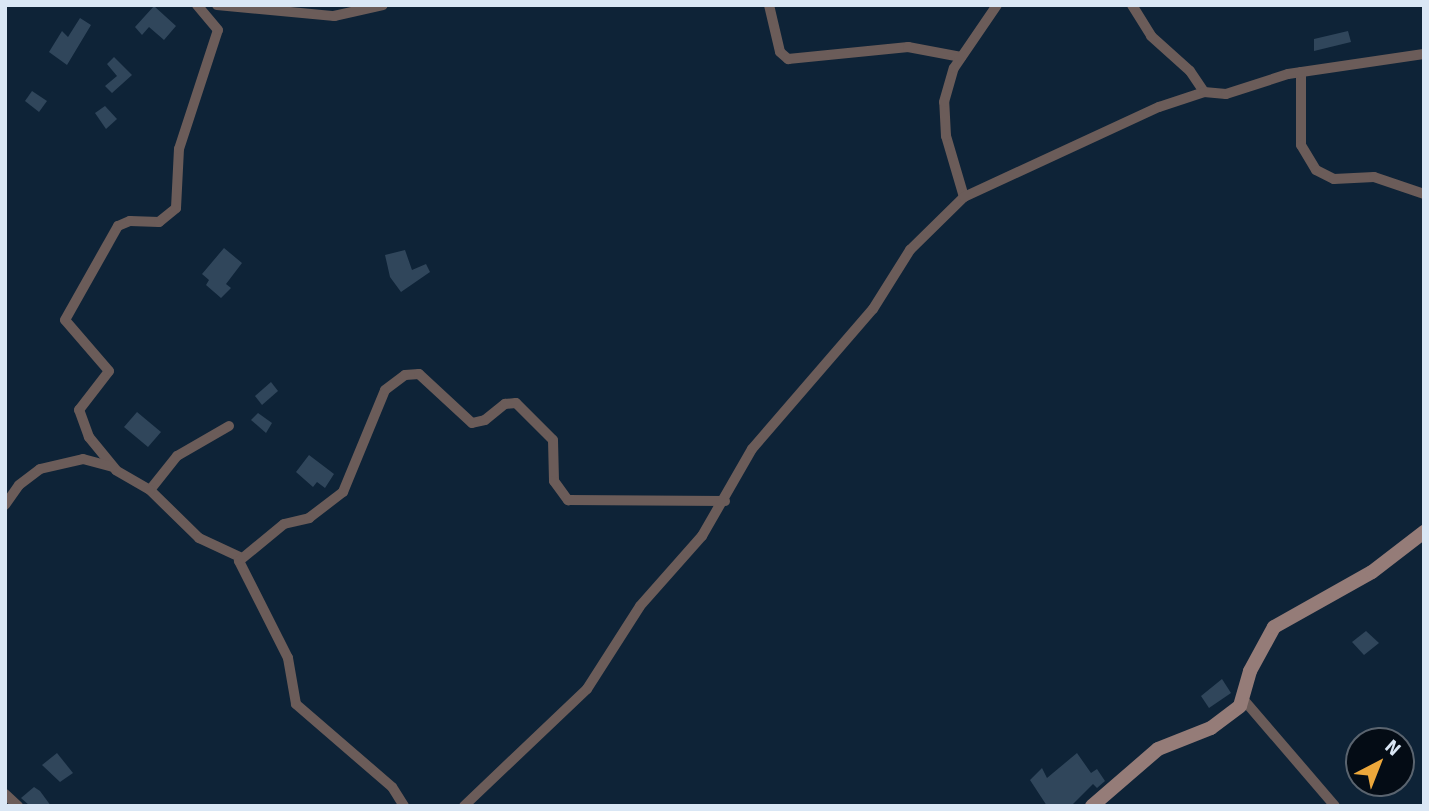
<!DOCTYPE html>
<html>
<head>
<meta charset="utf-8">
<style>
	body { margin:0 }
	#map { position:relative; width:1429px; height:811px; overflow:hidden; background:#0e2337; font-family:Signika,sans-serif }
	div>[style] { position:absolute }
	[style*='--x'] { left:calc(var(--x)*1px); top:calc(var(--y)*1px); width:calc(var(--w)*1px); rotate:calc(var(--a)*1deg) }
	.building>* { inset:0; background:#30465b }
	.street>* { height:10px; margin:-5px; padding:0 5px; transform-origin:5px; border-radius:5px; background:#6b5c59 }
	.secondary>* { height:14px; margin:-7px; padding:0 7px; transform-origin:7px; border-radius:7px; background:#957c78 }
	span { translate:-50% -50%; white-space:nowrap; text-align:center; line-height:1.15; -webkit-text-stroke:6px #040c15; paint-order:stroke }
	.frame { position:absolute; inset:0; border:7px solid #dae7f5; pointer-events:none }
	.north { position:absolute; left:1345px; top:727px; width:70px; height:70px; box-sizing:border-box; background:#040c15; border:2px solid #5a646f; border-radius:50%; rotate:42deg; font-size:19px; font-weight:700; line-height:28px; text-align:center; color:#dae7f5 }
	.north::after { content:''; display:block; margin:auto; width:24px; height:32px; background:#eda83b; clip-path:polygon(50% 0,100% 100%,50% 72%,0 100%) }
</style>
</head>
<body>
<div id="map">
	<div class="building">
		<i style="clip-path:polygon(154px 6px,176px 26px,164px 40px,149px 27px,142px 35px,135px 27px)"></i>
		<i style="clip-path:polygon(80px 18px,91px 25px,67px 65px,49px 52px,62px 31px,68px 37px)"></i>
		<i style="clip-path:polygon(1348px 31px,1351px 42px,1314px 51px,1314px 39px)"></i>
		<i style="clip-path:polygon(114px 57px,132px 75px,112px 93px,105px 86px,117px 76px,107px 64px)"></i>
		<i style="clip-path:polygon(32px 91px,47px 101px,39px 112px,25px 101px)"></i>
		<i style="clip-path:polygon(105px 106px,117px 119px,106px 129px,95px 113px)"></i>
		<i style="clip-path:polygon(224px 248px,242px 263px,226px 284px,231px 288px,221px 298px,206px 285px,209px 280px,202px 274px)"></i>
		<i style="clip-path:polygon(405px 250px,412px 270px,426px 264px,430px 272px,401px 292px,390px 277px,385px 255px)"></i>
		<i style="clip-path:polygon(271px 382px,278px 391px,262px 405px,255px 396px)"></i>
		<i style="clip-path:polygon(137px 412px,161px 432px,148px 447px,124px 427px)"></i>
		<i style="clip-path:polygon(258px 413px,272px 423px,266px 433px,251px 420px)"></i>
		<i style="clip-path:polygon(309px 455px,334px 474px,325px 488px,317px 482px,313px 487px,296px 472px)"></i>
		<i style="clip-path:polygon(1366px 631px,1379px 643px,1364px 655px,1352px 642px)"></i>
		<i style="clip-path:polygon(1222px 679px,1231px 693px,1209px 708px,1201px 696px)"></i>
		<i style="clip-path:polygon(57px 753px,73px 773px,60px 782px,42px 765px)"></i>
		<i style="clip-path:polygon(1077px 753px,1091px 773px,1097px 769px,1105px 781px,1097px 788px,1093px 784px,1071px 806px,1047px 806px,1030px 780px,1042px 768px,1047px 778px)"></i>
		<i style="clip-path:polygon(34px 787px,40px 791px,51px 806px,30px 806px,21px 798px)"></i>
	</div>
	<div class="street">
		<i style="--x:217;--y:5;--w:118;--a:5.4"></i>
		<i style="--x:334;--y:16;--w:50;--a:-12.7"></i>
		<i style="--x:769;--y:5;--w:48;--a:76.8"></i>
		<i style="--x:780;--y:52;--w:11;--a:41"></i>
		<i style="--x:788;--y:59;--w:121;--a:-5.7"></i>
		<i style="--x:908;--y:47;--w:54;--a:10.7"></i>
		<i style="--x:1132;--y:5;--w:36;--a:58"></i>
		<i style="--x:1151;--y:36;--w:52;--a:41.9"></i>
		<i style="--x:1190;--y:71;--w:25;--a:56"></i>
		<i style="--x:1301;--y:72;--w:73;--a:90"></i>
		<i style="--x:1301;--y:145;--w:29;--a:59"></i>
		<i style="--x:1316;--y:170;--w:20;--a:27"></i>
		<i style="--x:1334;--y:179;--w:40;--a:-2.9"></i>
		<i style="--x:1374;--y:177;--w:53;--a:18.8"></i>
		<i style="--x:964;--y:197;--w:64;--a:-106.4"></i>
		<i style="--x:946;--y:136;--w:34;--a:-93"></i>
		<i style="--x:944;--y:102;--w:35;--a:-74"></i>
		<i style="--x:954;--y:68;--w:76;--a:-55.7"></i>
		<i style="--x:229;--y:426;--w:60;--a:150"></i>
		<i style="--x:177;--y:456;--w:43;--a:128.5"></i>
		<i style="--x:150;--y:490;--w:69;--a:44.4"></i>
		<i style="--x:199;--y:538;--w:45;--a:24.9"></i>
		<i style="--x:150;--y:490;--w:39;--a:-150"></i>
		<i style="--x:116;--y:470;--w:43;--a:-129.3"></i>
		<i style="--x:89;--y:437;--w:29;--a:-110"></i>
		<i style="--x:79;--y:410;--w:49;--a:-52.4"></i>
		<i style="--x:109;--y:371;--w:67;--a:-130.8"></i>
		<i style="--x:65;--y:320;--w:108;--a:-60.6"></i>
		<i style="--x:118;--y:226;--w:13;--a:-23"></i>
		<i style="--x:130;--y:221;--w:29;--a:2"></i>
		<i style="--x:159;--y:222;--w:22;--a:-39"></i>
		<i style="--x:176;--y:208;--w:59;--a:-87.1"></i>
		<i style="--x:179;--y:149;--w:125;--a:-71.9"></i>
		<i style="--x:218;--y:30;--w:33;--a:-130"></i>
		<i style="--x:5;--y:505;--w:24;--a:-55"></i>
		<i style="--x:19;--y:485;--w:26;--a:-37"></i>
		<i style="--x:40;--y:469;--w:44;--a:-13.1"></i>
		<i style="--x:83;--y:459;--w:30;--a:15"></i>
		<i style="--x:1243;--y:699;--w:141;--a:49.3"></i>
		<i style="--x:5;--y:794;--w:18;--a:43"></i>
		<i style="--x:404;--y:806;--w:22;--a:-122"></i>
		<i style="--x:392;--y:787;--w:127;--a:-139.2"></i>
		<i style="--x:296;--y:704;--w:47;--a:-99.9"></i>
		<i style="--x:288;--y:658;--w:109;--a:-116.8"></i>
		<i style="--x:239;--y:561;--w:58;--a:-39.4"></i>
		<i style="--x:284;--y:524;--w:26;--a:-13"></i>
		<i style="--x:309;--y:518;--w:43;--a:-37.4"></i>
		<i style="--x:343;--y:492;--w:110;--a:-67.6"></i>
		<i style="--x:385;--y:390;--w:25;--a:-37"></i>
		<i style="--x:405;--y:375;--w:14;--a:-4"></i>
		<i style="--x:419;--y:374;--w:72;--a:42.8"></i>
		<i style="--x:472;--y:423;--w:13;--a:-13"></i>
		<i style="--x:485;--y:420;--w:26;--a:-39"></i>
		<i style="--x:505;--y:404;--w:11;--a:-5"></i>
		<i style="--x:516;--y:403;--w:52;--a:45"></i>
		<i style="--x:553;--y:440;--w:41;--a:88.6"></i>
		<i style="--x:554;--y:481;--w:24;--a:54"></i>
		<i style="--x:568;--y:500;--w:157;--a:0.4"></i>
		<i style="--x:464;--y:806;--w:170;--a:-43.6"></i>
		<i style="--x:587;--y:689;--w:98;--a:-57.4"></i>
		<i style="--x:640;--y:606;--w:94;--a:-48.5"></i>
		<i style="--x:702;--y:536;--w:100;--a:-60.1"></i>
		<i style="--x:752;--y:449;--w:185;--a:-49.2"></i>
		<i style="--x:873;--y:309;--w:70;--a:-57.9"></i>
		<i style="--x:910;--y:250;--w:76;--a:-44.5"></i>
		<i style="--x:964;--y:197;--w:215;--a:-24.8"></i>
		<i style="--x:1159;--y:107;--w:47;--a:-18.4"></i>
		<i style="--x:1204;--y:92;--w:22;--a:5"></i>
		<i style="--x:1226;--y:94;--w:65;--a:-17.9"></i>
		<i style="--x:1288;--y:74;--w:137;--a:-8.4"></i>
	</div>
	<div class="secondary">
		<i style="--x:1092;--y:806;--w:87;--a:-40.8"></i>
		<i style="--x:1158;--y:749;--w:57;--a:-21.6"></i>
		<i style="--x:1211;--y:728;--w:36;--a:-37"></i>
		<i style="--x:1240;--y:706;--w:36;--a:-74"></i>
		<i style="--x:1250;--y:671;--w:50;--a:-61.4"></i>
		<i style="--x:1274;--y:627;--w:112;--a:-29.3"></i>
		<i style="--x:1372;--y:572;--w:66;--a:-37.6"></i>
	</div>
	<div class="frame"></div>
	<div class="north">N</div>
</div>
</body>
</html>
